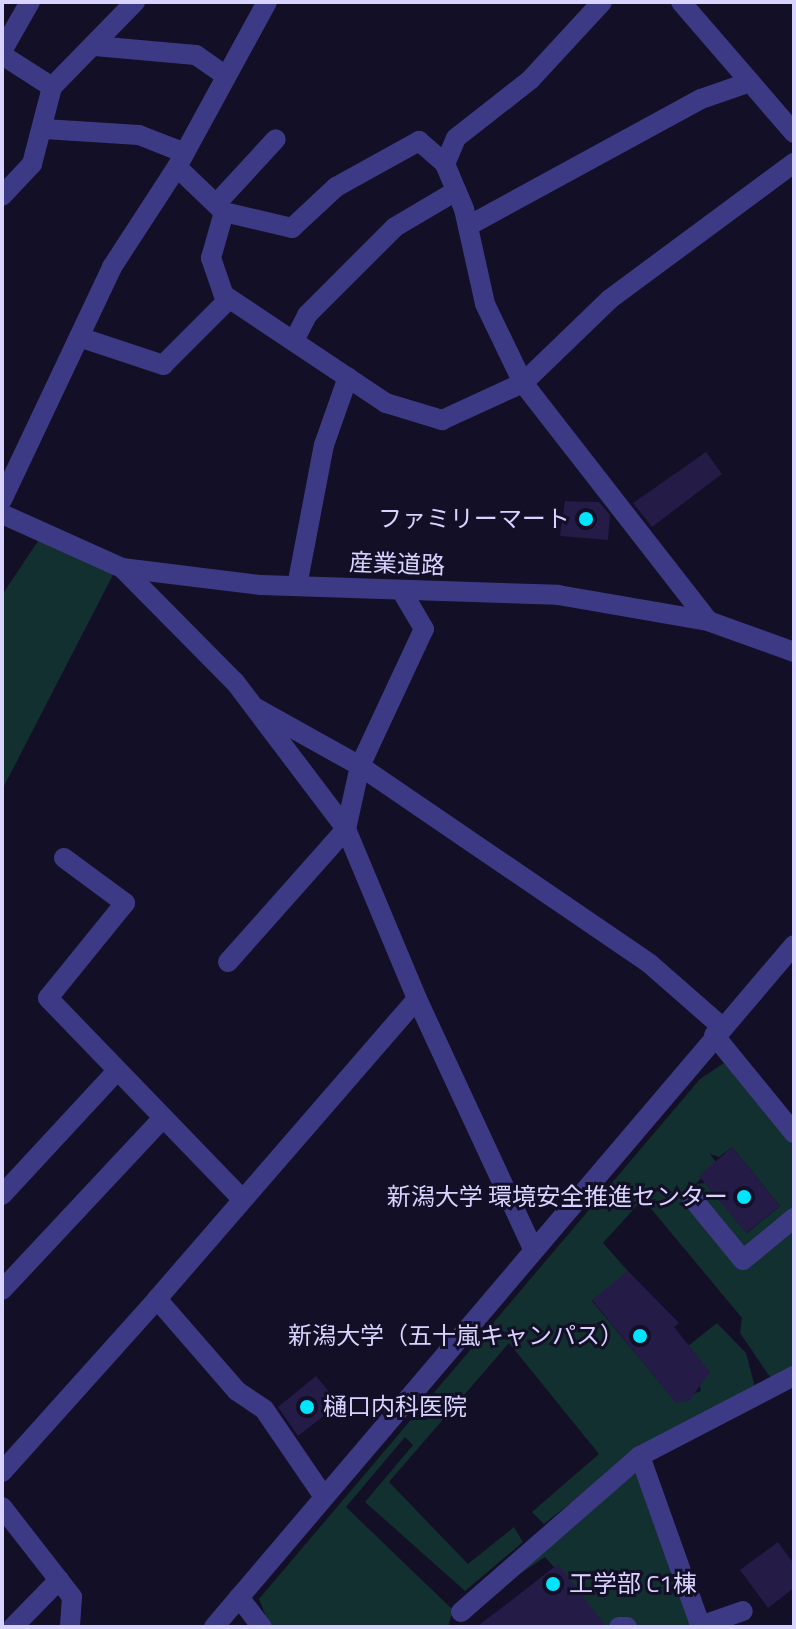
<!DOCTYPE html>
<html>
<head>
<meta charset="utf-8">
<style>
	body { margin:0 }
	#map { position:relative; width:796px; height:1629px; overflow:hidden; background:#130f26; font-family:"Titillium Web","Noto Sans JP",sans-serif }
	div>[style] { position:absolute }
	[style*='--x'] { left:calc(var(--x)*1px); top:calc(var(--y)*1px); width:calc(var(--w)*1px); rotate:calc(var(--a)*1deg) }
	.green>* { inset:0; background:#12302f }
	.building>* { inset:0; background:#241b47 }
	.minor>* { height:20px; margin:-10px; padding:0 10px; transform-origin:10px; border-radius:10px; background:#3d3a85 }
	.dots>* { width:22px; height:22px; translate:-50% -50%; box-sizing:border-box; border:4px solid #130f26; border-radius:50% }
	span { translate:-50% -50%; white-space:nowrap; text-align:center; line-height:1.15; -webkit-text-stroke:6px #130f26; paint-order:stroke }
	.poi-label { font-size:24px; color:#d9d4ff }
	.right { translate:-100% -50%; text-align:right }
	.left { translate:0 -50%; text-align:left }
	.street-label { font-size:24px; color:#d9d4ff }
	.frame { position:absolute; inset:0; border:4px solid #d9d4ff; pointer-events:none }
</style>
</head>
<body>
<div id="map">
	<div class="green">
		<i style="clip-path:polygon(40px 538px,115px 571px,2px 790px,2px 595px)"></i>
		<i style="clip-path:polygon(evenodd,724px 1063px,794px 1142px,794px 1366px,644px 1445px,544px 1524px,532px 1512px,599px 1454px,509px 1343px,389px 1482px,468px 1564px,514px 1527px,523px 1542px,465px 1591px,365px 1502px,413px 1445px,405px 1437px,346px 1507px,453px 1610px,448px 1627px,270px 1627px,259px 1599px,700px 1079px,724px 1063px,732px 1147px,780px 1206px,747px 1233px,705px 1183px,696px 1184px,716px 1162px,710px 1154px,719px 1157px,732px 1147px,724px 1063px,643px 1199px,742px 1318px,740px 1333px,772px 1380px,756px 1391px,746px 1353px,717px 1323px,688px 1346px,701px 1391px,675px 1401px,592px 1301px,628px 1271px,603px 1243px,643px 1199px)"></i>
		<i style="clip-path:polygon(636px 1471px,693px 1617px,690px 1627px,635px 1627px,624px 1617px,606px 1627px,545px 1557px,514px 1578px)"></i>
	</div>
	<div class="building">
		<i style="clip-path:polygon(706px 452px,722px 474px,652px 527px,633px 503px)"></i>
		<i style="clip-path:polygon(565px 501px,599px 502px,610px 515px,608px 540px,560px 536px)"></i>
		<i style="clip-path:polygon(732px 1147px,780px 1206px,746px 1233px,699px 1176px)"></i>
		<i style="clip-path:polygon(628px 1271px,679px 1323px,674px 1327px,710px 1372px,689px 1401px,676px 1403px,592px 1300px)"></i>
		<i style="clip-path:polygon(316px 1376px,339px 1404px,298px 1436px,278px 1407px)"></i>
		<i style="clip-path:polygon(778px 1542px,794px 1564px,794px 1588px,768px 1608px,740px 1570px)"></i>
		<i style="clip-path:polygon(558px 1564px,606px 1627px,476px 1627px,512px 1600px)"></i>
	</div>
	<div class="minor">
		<i style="--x:681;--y:2;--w:173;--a:49.2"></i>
		<i style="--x:95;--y:46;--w:101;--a:5.1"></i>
		<i style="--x:196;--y:55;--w:35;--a:35"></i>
		<i style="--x:2;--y:51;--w:56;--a:-60.3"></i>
		<i style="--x:2;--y:55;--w:59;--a:32.6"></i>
		<i style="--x:44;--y:129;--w:95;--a:3.6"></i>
		<i style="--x:139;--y:135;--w:49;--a:21.4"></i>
		<i style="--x:445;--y:164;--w:28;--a:-67"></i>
		<i style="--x:456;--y:138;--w:94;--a:-38.1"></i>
		<i style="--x:530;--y:80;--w:106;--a:-47.3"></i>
		<i style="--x:177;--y:167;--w:65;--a:43.8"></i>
		<i style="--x:224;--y:212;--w:70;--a:13.2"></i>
		<i style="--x:292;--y:228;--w:60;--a:-43"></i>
		<i style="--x:336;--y:187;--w:95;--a:-29"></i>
		<i style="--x:419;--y:141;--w:35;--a:41"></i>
		<i style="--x:445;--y:164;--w:49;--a:67.1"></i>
		<i style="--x:464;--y:209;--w:97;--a:77.5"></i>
		<i style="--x:485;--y:304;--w:88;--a:64.3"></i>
		<i style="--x:523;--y:383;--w:301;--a:52.1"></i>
		<i style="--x:2;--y:196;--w:44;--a:-46.8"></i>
		<i style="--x:32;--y:164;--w:80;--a:-75.4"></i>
		<i style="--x:52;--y:87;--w:119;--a:-45.7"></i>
		<i style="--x:216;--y:204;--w:88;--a:-47.3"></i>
		<i style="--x:224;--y:212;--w:48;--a:105.8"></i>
		<i style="--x:211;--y:258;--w:39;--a:71"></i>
		<i style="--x:224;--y:295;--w:195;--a:33.7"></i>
		<i style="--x:386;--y:403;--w:59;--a:16.9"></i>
		<i style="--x:442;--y:420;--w:89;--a:-24.6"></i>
		<i style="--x:523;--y:383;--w:121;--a:-44"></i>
		<i style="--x:610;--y:299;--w:229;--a:-36.5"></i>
		<i style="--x:468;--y:226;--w:265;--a:-28.6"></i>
		<i style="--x:701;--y:99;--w:52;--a:-19.1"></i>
		<i style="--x:79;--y:337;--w:89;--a:18.4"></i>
		<i style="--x:163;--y:365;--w:93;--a:-45"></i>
		<i style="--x:296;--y:337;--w:25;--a:-63"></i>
		<i style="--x:307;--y:315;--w:124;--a:-45"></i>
		<i style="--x:395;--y:227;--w:71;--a:-30.5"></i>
		<i style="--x:2;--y:500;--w:258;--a:-64.7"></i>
		<i style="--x:112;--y:267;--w:119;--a:-57"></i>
		<i style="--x:177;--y:167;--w:188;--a:-61.4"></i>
		<i style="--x:2;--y:514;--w:132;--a:24.2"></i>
		<i style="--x:122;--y:568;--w:140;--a:7"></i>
		<i style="--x:261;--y:585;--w:297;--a:1.9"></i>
		<i style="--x:558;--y:595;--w:152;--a:9.8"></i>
		<i style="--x:708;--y:621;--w:91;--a:19.8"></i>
		<i style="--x:122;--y:568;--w:161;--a:45.3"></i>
		<i style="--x:235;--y:682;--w:184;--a:52.9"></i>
		<i style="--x:346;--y:829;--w:184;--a:67.3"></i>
		<i style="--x:297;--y:586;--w:144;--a:-79.2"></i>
		<i style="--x:324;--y:445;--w:72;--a:-70.6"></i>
		<i style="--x:256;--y:708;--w:119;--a:29.1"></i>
		<i style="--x:360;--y:766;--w:351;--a:34.3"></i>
		<i style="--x:650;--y:964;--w:96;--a:41.2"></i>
		<i style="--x:64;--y:858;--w:76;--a:36.4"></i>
		<i style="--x:125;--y:903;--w:122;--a:129"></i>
		<i style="--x:48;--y:998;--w:278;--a:46"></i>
		<i style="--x:228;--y:962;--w:178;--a:-48.4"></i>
		<i style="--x:346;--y:829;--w:65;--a:-77.5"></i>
		<i style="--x:360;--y:766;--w:151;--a:-65"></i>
		<i style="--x:424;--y:629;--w:45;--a:-120.5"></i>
		<i style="--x:714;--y:1035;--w:127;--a:50.8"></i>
		<i style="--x:2;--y:1195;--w:169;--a:-47.2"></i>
		<i style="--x:692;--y:1198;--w:80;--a:50.6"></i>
		<i style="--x:743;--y:1260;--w:66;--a:-39.5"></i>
		<i style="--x:2;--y:1290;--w:233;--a:-46.9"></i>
		<i style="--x:157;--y:1299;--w:397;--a:-49.1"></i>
		<i style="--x:417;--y:999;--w:273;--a:65.1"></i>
		<i style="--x:640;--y:1456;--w:182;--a:70.4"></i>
		<i style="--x:2;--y:1472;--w:232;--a:-48.1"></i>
		<i style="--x:157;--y:1299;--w:122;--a:49"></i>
		<i style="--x:237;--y:1391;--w:32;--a:34"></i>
		<i style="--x:264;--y:1409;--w:103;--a:55.7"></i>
		<i style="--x:2;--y:1507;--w:114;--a:52.1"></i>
		<i style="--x:72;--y:1597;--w:30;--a:94"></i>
		<i style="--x:239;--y:1597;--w:38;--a:53"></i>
		<i style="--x:461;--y:1612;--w:237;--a:-41.1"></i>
		<i style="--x:640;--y:1456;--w:174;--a:-27.5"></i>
		<i style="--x:703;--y:1625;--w:42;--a:-19.3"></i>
		<i style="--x:13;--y:1627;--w:66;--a:-45.6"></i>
		<i style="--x:214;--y:1627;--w:895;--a:-49.62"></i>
		<i style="--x:619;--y:1627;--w:8;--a:0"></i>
	</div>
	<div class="dots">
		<i style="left:586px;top:519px;background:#00e5ff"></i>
		<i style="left:744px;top:1197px;background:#00e5ff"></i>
		<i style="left:640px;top:1336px;background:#00e5ff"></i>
		<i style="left:307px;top:1407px;background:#00e5ff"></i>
		<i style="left:553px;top:1584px;background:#00e5ff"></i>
	</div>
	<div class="poi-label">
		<span class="right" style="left:570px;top:519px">ファミリーマート</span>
		<span class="right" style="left:728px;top:1197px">新潟大学 環境安全推進センター</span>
		<span class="right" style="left:624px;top:1336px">新潟大学（五十嵐キャンパス）</span>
		<span class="left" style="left:323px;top:1407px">樋口内科医院</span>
		<span class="left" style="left:569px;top:1584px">工学部 C1棟</span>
	</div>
	<div class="street-label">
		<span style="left:397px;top:564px;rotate:2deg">産業道路</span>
	</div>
	<div class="frame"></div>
</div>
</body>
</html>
